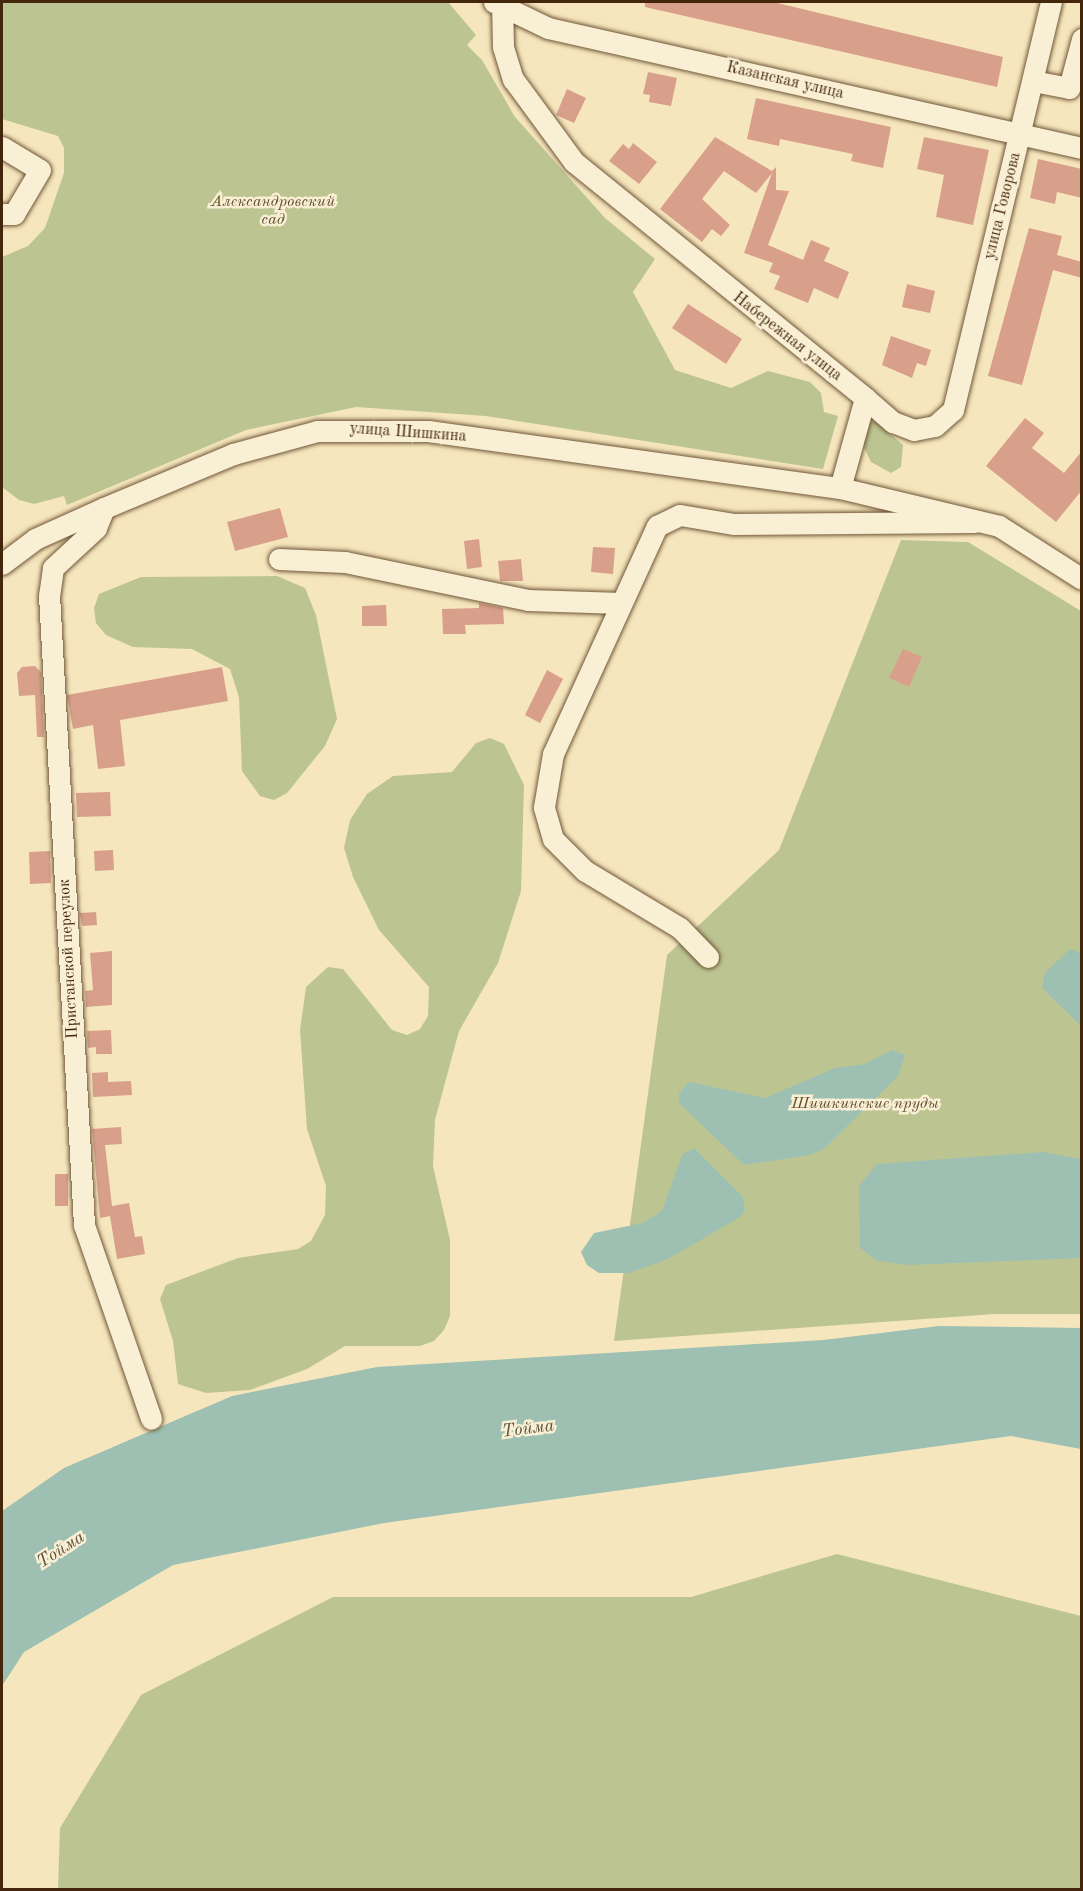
<!DOCTYPE html>
<html>
<head>
<meta charset="utf-8">
<style>
	body { margin:0 }
	#map { position:relative; width:1083px; height:1891px; overflow:hidden; background:#f6e6bd; font-family:"Old Standard TT",serif }
	div>[style] { position:absolute }
	[style*='--x'] { left:calc(var(--x)*1px); top:calc(var(--y)*1px); width:calc(var(--w)*1px); rotate:calc(var(--a)*1deg) }
	.green>* { inset:0; background:#bcc592 }
	.water>* { inset:0; background:#9dc0b2 }
	.building>* { inset:0; background:#d8a08b }
	.roads { filter:drop-shadow(0 0 2px #705638) drop-shadow(0 0 2px #705638) }
	.minor>* { height:21px; margin:-10.5px; padding:0 10.5px; transform-origin:10.5px; border-radius:10.5px; background:#f9efd4 }
	span { translate:-50% -50%; white-space:nowrap; text-align:center; line-height:1.15; -webkit-text-stroke:5px #f9efd4; paint-order:stroke }
	.street-label { font-size:16px; color:#43260c }
	.park-label { font-size:16px; color:#614e2e; font-style:italic }
	.water-label { font-size:18px; color:#5e543e; font-style:italic }
	.frame { position:absolute; inset:0; border:3px solid #43260c; pointer-events:none }
</style>
</head>
<body>
<div id="map">
	<div class="green">
		<i style="clip-path:polygon(2px 2px,448px 2px,476px 35px,467px 45px,482px 60px,515px 117px,605px 218px,655px 259px,633px 292px,675px 370px,731px 388px,768px 371px,810px 382px,821px 393px,824px 412px,838px 416px,823px 469px,486px 416px,356px 407px,246px 430px,67px 505px,64px 496px,34px 504px,19px 500px,2px 487px,2px 257px,28px 246px,45px 228px,64px 173px,64px 148px,58px 136px,2px 119px)"></i>
		<i style="clip-path:polygon(875px 421px,903px 445px,901px 467px,891px 473px,871px 462px,860px 439px,865px 424px)"></i>
		<i style="clip-path:polygon(901px 540px,968px 542px,1081px 611px,1081px 1314px,995px 1314px,614px 1341px,667px 955px,779px 850px)"></i>
		<i style="clip-path:polygon(277px 576px,305px 588px,316px 615px,337px 719px,325px 746px,287px 793px,274px 800px,260px 796px,242px 771px,239px 697px,230px 669px,192px 649px,133px 647px,106px 635px,96px 623px,94px 608px,99px 594px,141px 577px)"></i>
		<i style="clip-path:polygon(490px 738px,504px 744px,524px 785px,521px 891px,498px 963px,459px 1031px,435px 1120px,433px 1166px,450px 1240px,450px 1316px,444px 1330px,434px 1341px,420px 1346px,345px 1346px,307px 1369px,250px 1390px,206px 1393px,178px 1384px,173px 1341px,160px 1299px,166px 1285px,238px 1258px,298px 1249px,311px 1241px,325px 1215px,326px 1186px,307px 1129px,300px 1030px,306px 987px,328px 967px,343px 969px,392px 1030px,407px 1035px,420px 1029px,428px 1016px,429px 987px,379px 930px,353px 877px,344px 848px,350px 820px,367px 794px,393px 776px,452px 772px,476px 743px)"></i>
		<i style="clip-path:polygon(837px 1554px,1081px 1616px,1081px 1889px,58px 1889px,60px 1828px,141px 1695px,333px 1597px,691px 1597px)"></i>
	</div>
	<div class="water">
		<i style="clip-path:polygon(1070px 949px,1081px 953px,1081px 1026px,1042px 988px,1045px 973px)"></i>
		<i style="clip-path:polygon(892px 1050px,905px 1055px,898px 1076px,824px 1149px,810px 1155px,744px 1165px,679px 1103px,679px 1093px,689px 1082px,765px 1098px,835px 1068px,865px 1064px)"></i>
		<i style="clip-path:polygon(694px 1148px,743px 1197px,745px 1211px,740px 1217px,668px 1259px,629px 1273px,599px 1273px,587px 1265px,581px 1252px,594px 1233px,643px 1223px,662px 1211px,682px 1155px)"></i>
		<i style="clip-path:polygon(1043px 1152px,1081px 1159px,1080px 1258px,910px 1265px,878px 1261px,860px 1248px,859px 1186px,877px 1164px)"></i>
		<i style="clip-path:polygon(939px 1326px,1081px 1328px,1081px 1449px,1011px 1436px,384px 1523px,173px 1565px,24px 1652px,2px 1686px,2px 1511px,64px 1468px,232px 1396px,377px 1367px,823px 1340px)"></i>
	</div>
	<div class="building">
		<i style="clip-path:polygon(645px 2px,773px 2px,1003px 57px,997px 87px,645px 7px)"></i>
		<i style="clip-path:polygon(648px 72px,677px 78px,671px 106px,649px 102px,650px 95px,643px 94px)"></i>
		<i style="clip-path:polygon(567px 89px,586px 98px,574px 123px,556px 115px)"></i>
		<i style="clip-path:polygon(756px 98px,891px 127px,883px 168px,851px 161px,853px 154px,780px 139px,779px 146px,747px 139px)"></i>
		<i style="clip-path:polygon(715px 137px,772px 171px,776px 167px,776px 190px,789px 191px,768px 245px,803px 260px,811px 240px,830px 248px,824px 261px,849px 272px,838px 299px,814px 288px,808px 303px,774px 289px,780px 276px,769px 272px,773px 263px,744px 253px,772px 173px,756px 193px,724px 171px,702px 199px,730px 225px,721px 236px,712px 229px,702px 242px,660px 209px)"></i>
		<i style="clip-path:polygon(924px 137px,989px 150px,973px 225px,936px 217px,944px 175px,917px 169px)"></i>
		<i style="clip-path:polygon(633px 143px,657px 162px,639px 184px,609px 161px,623px 144px,629px 149px)"></i>
		<i style="clip-path:polygon(1038px 159px,1082px 169px,1082px 198px,1057px 192px,1055px 204px,1030px 198px)"></i>
		<i style="clip-path:polygon(1029px 228px,1062px 236px,1057px 255px,1082px 262px,1082px 278px,1053px 270px,1022px 385px,988px 376px)"></i>
		<i style="clip-path:polygon(907px 284px,935px 291px,930px 313px,902px 307px)"></i>
		<i style="clip-path:polygon(688px 304px,742px 339px,726px 364px,672px 328px)"></i>
		<i style="clip-path:polygon(891px 336px,931px 350px,926px 366px,917px 363px,912px 378px,882px 365px)"></i>
		<i style="clip-path:polygon(1025px 418px,1044px 433px,1032px 448px,1064px 473px,1082px 451px,1082px 490px,1056px 522px,986px 466px)"></i>
		<i style="clip-path:polygon(280px 508px,288px 537px,235px 551px,227px 522px)"></i>
		<i style="clip-path:polygon(479px 539px,482px 567px,467px 569px,464px 541px)"></i>
		<i style="clip-path:polygon(593px 547px,615px 548px,613px 574px,591px 572px)"></i>
		<i style="clip-path:polygon(521px 559px,523px 581px,500px 581px,498px 561px)"></i>
		<i style="clip-path:polygon(479px 603px,503px 608px,504px 624px,465px 625px,466px 634px,443px 634px,442px 609px,479px 608px)"></i>
		<i style="clip-path:polygon(386px 605px,387px 626px,362px 626px,362px 606px)"></i>
		<i style="clip-path:polygon(903px 649px,922px 657px,909px 687px,889px 678px)"></i>
		<i style="clip-path:polygon(35px 666px,41px 672px,44px 737px,37px 737px,35px 695px,19px 696px,17px 673px,22px 667px)"></i>
		<i style="clip-path:polygon(222px 667px,228px 701px,120px 720px,125px 766px,98px 769px,93px 725px,73px 729px,67px 695px)"></i>
		<i style="clip-path:polygon(547px 670px,563px 679px,540px 723px,525px 715px)"></i>
		<i style="clip-path:polygon(110px 792px,111px 816px,77px 817px,76px 793px)"></i>
		<i style="clip-path:polygon(113px 850px,114px 870px,95px 871px,94px 851px)"></i>
		<i style="clip-path:polygon(50px 851px,51px 883px,30px 884px,29px 852px)"></i>
		<i style="clip-path:polygon(96px 912px,97px 925px,82px 926px,80px 913px)"></i>
		<i style="clip-path:polygon(112px 951px,112px 1005px,86px 1007px,85px 991px,93px 990px,90px 953px)"></i>
		<i style="clip-path:polygon(111px 1030px,112px 1054px,96px 1054px,96px 1047px,88px 1048px,87px 1031px)"></i>
		<i style="clip-path:polygon(108px 1072px,108px 1082px,131px 1081px,132px 1095px,93px 1097px,92px 1073px)"></i>
		<i style="clip-path:polygon(121px 1127px,122px 1144px,105px 1145px,112px 1206px,129px 1203px,135px 1237px,142px 1236px,145px 1254px,117px 1259px,110px 1216px,100px 1218px,92px 1129px)"></i>
		<i style="clip-path:polygon(55px 1174px,68px 1174px,68px 1206px,55px 1206px)"></i>
	</div>
	<div class="roads">
		<div class="minor">
			<i style="--x:494;--y:2;--w:60;--a:25.7"></i>
			<i style="--x:548;--y:28;--w:547;--a:12.67"></i>
			<i style="--x:502;--y:2;--w:45;--a:88.7"></i>
			<i style="--x:503;--y:47;--w:34;--a:73"></i>
			<i style="--x:513;--y:79;--w:103;--a:53.7"></i>
			<i style="--x:574;--y:162;--w:375;--a:39"></i>
			<i style="--x:865;--y:398;--w:93;--a:105.5"></i>
			<i style="--x:840;--y:488;--w:163;--a:13.4"></i>
			<i style="--x:999;--y:526;--w:98;--a:32.6"></i>
			<i style="--x:1033;--y:81;--w:37;--a:11"></i>
			<i style="--x:1069;--y:88;--w:51;--a:-75.1"></i>
			<i style="--x:2;--y:147;--w:44;--a:31.2"></i>
			<i style="--x:40;--y:170;--w:51;--a:120.6"></i>
			<i style="--x:14;--y:214;--w:12;--a:180"></i>
			<i style="--x:865;--y:398;--w:37;--a:41"></i>
			<i style="--x:893;--y:422;--w:22;--a:21"></i>
			<i style="--x:914;--y:430;--w:21;--a:-11"></i>
			<i style="--x:935;--y:426;--w:24;--a:-42"></i>
			<i style="--x:953;--y:410;--w:420;--a:-76.5"></i>
			<i style="--x:104;--y:508;--w:22;--a:112"></i>
			<i style="--x:96;--y:528;--w:59;--a:137.1"></i>
			<i style="--x:53;--y:568;--w:27;--a:98"></i>
			<i style="--x:49;--y:595;--w:631;--a:86.82"></i>
			<i style="--x:84;--y:1225;--w:205;--a:70.9"></i>
			<i style="--x:279;--y:559;--w:66;--a:2.6"></i>
			<i style="--x:345;--y:562;--w:187;--a:11.7"></i>
			<i style="--x:528;--y:600;--w:93;--a:1.8"></i>
			<i style="--x:2;--y:564;--w:41;--a:-37.1"></i>
			<i style="--x:35;--y:539;--w:76;--a:-24.2"></i>
			<i style="--x:104;--y:508;--w:140;--a:-22.7"></i>
			<i style="--x:233;--y:454;--w:87;--a:-15.3"></i>
			<i style="--x:317;--y:431;--w:111;--a:0"></i>
			<i style="--x:428;--y:431;--w:416;--a:7.9"></i>
			<i style="--x:708;--y:957;--w:40;--a:-134"></i>
			<i style="--x:680;--y:928;--w:111;--a:-149"></i>
			<i style="--x:585;--y:871;--w:45;--a:-135"></i>
			<i style="--x:553;--y:839;--w:33;--a:-106"></i>
			<i style="--x:544;--y:807;--w:54;--a:-80.4"></i>
			<i style="--x:553;--y:754;--w:251;--a:-65.5"></i>
			<i style="--x:657;--y:526;--w:25;--a:-26"></i>
			<i style="--x:680;--y:515;--w:55;--a:9.5"></i>
			<i style="--x:734;--y:524;--w:241;--a:-0.5"></i>
		</div>
	</div>
	<div class="street-label">
		<span style="left:785px;top:81px;rotate:13deg">Казанская улица</span>
		<span style="left:1003px;top:206px;rotate:-76deg">улица Говорова</span>
		<span style="left:787px;top:337px;rotate:38deg">Набережная улица</span>
		<span style="left:408px;top:433px;rotate:4deg">улица Шишкина</span>
		<span style="left:69px;top:959px;rotate:-93deg">Пристанской переулок</span>
	</div>
	<div class="park-label">
		<span style="left:273px;top:211px">Александровский<br>сад</span>
		<span style="left:865px;top:1104px">Шишкинские пруды</span>
	</div>
	<div class="water-label">
		<span style="left:528px;top:1429px;rotate:-7deg">Тойма</span>
		<span style="left:61px;top:1550px;rotate:-33deg">Тойма</span>
	</div>
	<div class="frame"></div>
</div>
</body>
</html>
